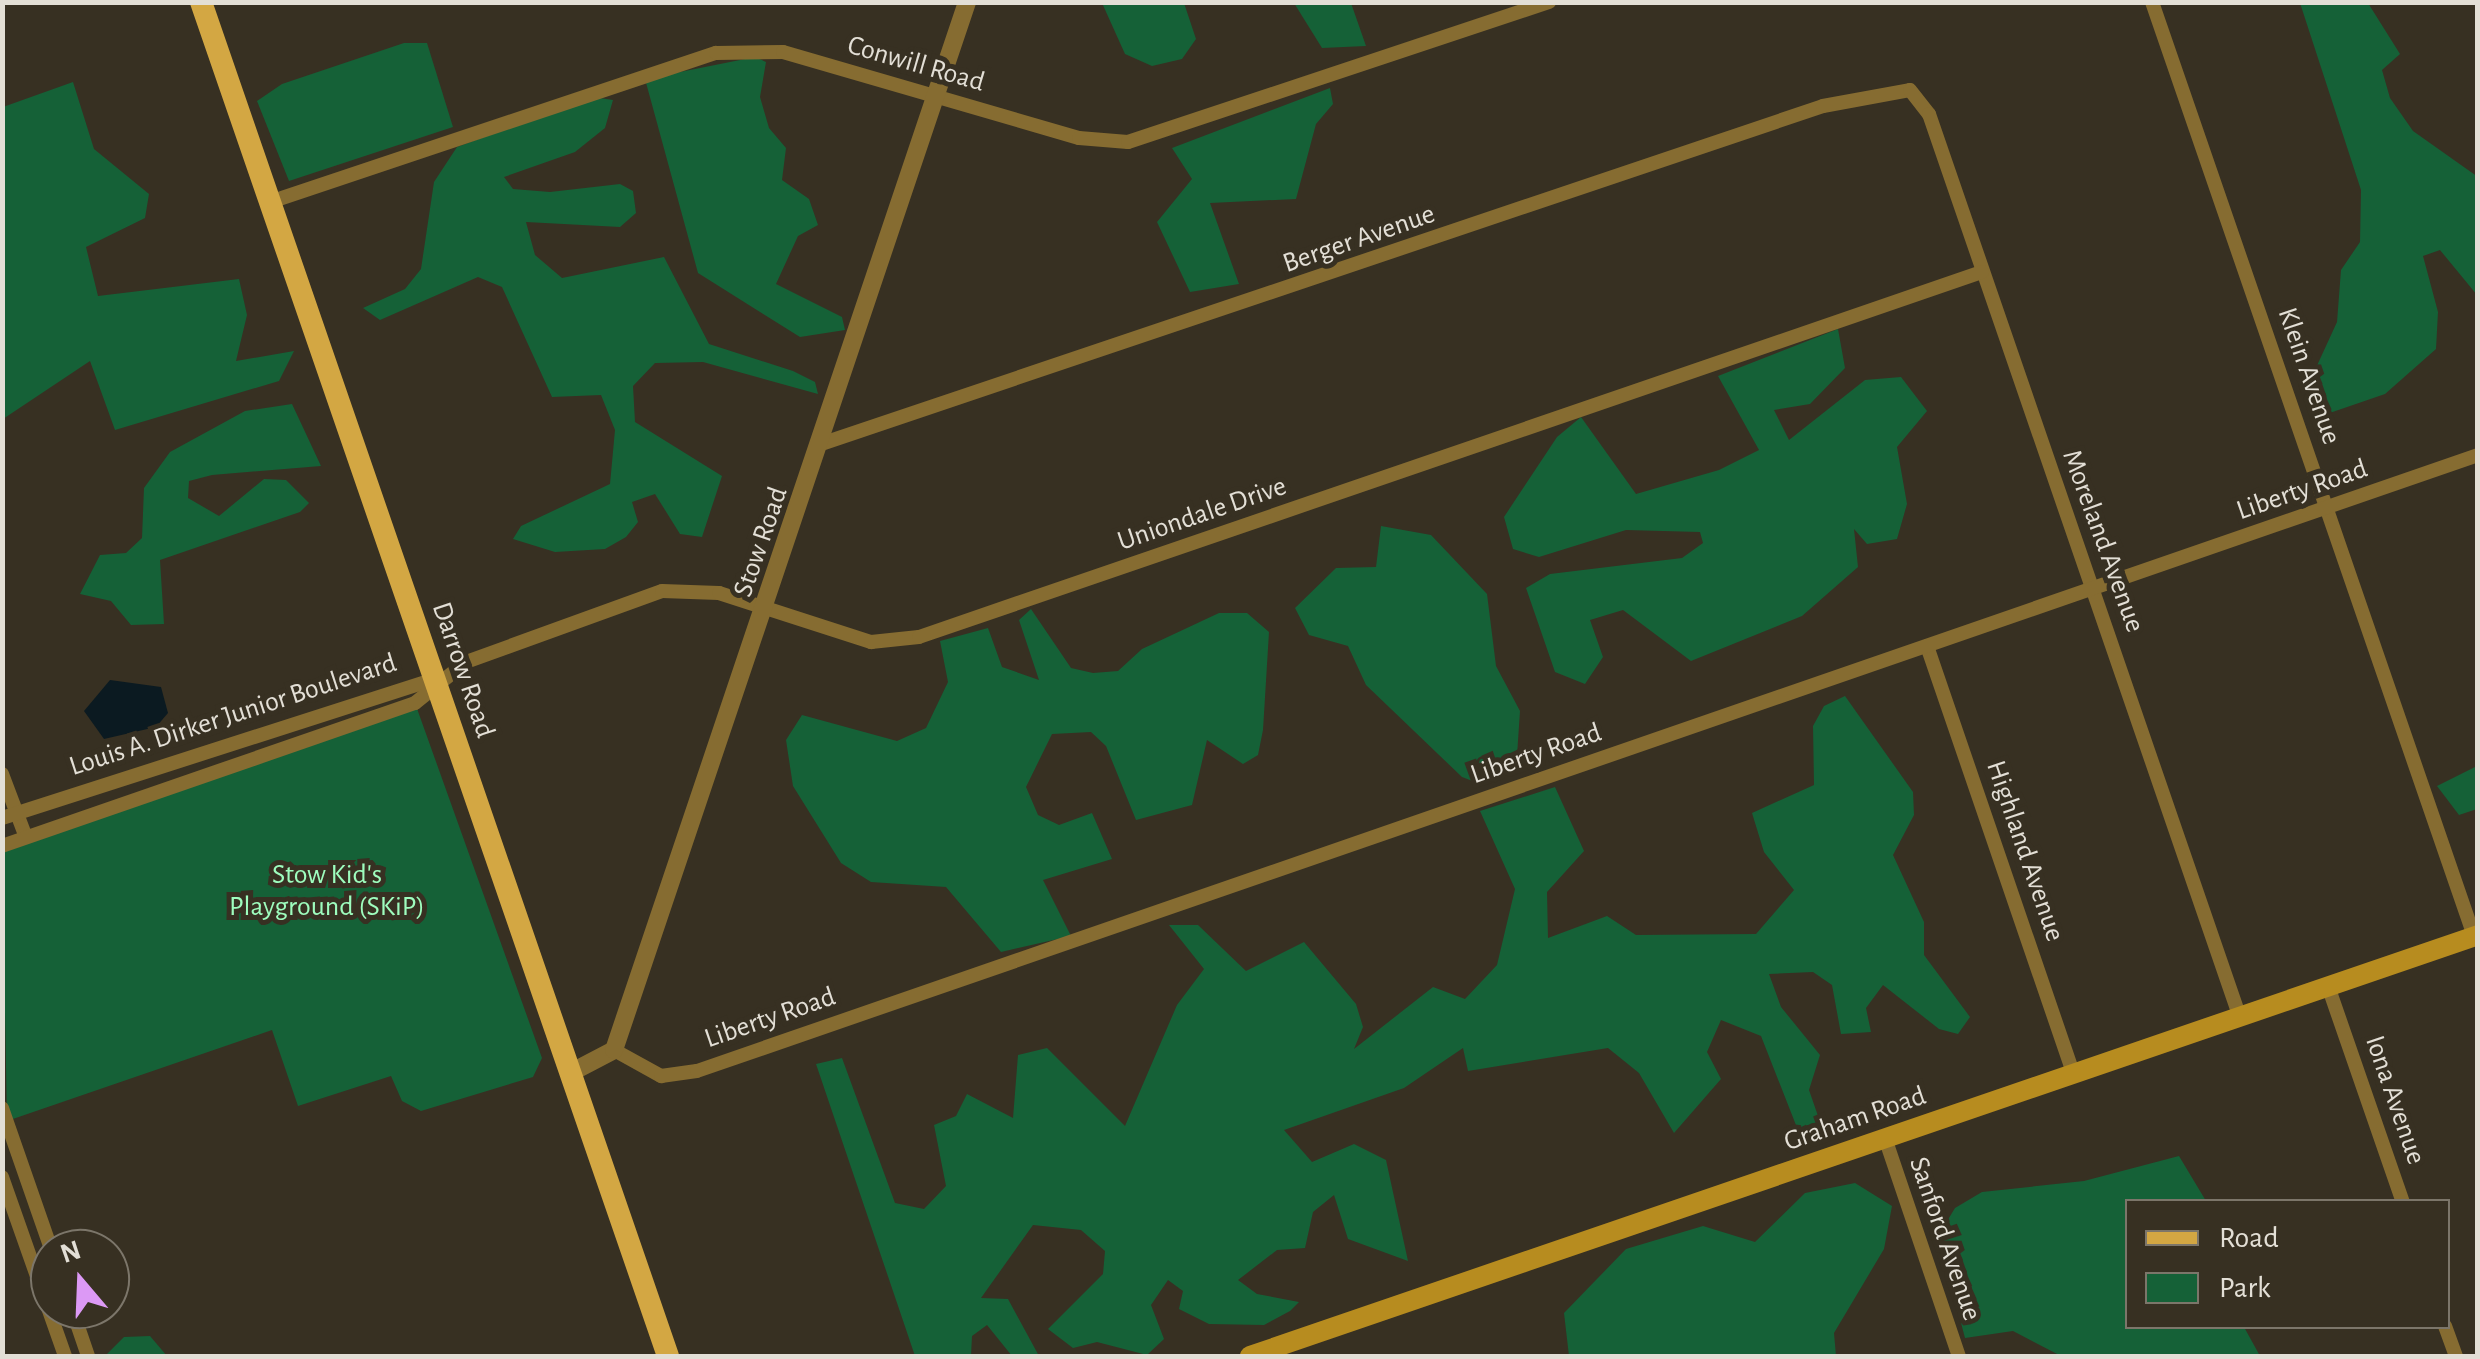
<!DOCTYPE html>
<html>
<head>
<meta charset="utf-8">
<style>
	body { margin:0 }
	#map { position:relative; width:2480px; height:1359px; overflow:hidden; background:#373022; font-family:"Alegreya Sans",sans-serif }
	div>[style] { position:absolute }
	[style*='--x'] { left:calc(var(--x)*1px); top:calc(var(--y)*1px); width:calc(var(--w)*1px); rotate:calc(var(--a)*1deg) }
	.green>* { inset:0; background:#156137 }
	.water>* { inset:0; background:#0b1a21 }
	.minor>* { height:14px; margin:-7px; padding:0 7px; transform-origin:7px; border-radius:7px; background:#866c31 }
	.tertiary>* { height:18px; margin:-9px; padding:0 9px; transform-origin:9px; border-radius:9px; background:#866c31 }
	.secondary>* { height:20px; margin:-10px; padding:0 10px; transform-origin:10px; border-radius:10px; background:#b78c1f }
	.primary>* { height:22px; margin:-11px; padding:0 11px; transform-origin:11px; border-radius:11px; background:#d3a743 }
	span { translate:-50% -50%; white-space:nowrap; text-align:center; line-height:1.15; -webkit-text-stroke:10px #373022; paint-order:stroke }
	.street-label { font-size:28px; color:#e3dfd6 }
	.park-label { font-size:28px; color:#9efdbe }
	.frame { position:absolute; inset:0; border:5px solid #e3dfd6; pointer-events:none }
	.legend { position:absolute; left:2125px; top:1199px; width:325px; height:130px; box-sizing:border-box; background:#373022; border:2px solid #7c766a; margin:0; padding:12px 18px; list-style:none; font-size:30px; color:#e3dfd6 }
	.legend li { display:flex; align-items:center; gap:20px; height:50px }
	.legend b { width:50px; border:2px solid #7c766a }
	.north { position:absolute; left:30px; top:1229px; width:100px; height:100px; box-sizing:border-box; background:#373022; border:2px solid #7c766a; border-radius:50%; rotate:341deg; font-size:28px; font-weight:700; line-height:40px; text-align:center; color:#e3dfd6 }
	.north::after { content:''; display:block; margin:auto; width:35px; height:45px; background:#dc99f5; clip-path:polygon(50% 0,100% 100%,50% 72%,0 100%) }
</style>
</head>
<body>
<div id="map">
	<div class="green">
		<i style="clip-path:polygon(1102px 3px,1184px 3px,1196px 39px,1182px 59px,1152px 66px,1125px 54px)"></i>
		<i style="clip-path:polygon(1294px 3px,1351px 3px,1366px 46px,1322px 48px)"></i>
		<i style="clip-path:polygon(2300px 3px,2368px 3px,2400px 54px,2382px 70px,2390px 98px,2413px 131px,2478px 177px,2477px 295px,2440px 250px,2423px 256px,2438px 312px,2436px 349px,2385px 394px,2318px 417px,2309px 383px,2337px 322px,2341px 270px,2360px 242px,2361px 190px)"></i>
		<i style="clip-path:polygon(404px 43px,427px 43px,453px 127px,289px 181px,257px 101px,282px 84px)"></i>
		<i style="clip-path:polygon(755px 57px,766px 62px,760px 97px,769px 128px,786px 148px,782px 180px,809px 199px,818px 225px,798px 236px,776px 284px,842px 317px,845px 330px,800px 337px,698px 273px,645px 79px)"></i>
		<i style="clip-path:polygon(73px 82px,94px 149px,149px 194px,145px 218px,86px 247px,98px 296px,239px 279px,247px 315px,236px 361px,294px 351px,279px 381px,115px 430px,90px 361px,3px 419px,3px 107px)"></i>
		<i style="clip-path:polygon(1330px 88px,1333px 104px,1316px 124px,1296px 199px,1210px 203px,1239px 284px,1190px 292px,1157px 222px,1192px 179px,1172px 148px)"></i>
		<i style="clip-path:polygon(593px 97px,613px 100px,605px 128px,575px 152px,504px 177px,513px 189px,550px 192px,620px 184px,633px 191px,636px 213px,620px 227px,526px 222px,535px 255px,562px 278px,664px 257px,709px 344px,793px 371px,815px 382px,818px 394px,703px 362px,655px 363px,633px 386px,635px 422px,722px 476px,702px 537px,680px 534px,655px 494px,632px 502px,638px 522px,626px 537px,605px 549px,555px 552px,513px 539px,521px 526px,610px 484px,615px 430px,601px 395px,552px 397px,502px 287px,478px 277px,380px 320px,363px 308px,405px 289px,421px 269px,434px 182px,457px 147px)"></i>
		<i style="clip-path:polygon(1838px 329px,1845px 368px,1810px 404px,1774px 410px,1789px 440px,1865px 380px,1901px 377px,1927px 411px,1897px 447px,1907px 504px,1897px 539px,1867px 544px,1854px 529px,1858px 567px,1802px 616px,1691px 661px,1623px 610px,1590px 620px,1603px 657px,1585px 684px,1555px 672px,1526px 588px,1550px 574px,1682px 558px,1703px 543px,1700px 532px,1626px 530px,1539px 557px,1513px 549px,1504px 517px,1557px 437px,1581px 417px,1636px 494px,1719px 470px,1759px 450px,1718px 376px)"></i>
		<i style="clip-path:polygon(292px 404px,321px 466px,212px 475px,189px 481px,188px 498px,219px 516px,264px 479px,286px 480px,309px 503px,300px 512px,160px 560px,164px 624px,131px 625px,111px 601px,80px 594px,100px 555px,126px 553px,142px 538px,144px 488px,170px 452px,245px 411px)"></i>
		<i style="clip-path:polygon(1381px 526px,1431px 535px,1487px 594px,1496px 666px,1520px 711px,1516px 771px,1483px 785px,1462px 777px,1366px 685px,1348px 646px,1309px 635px,1295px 608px,1336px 568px,1376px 567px)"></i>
		<i style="clip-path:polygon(1031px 609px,1071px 668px,1093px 673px,1118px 671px,1142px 649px,1219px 613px,1247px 613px,1269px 632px,1263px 730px,1258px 755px,1243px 764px,1207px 740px,1192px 805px,1136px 820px,1106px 746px,1091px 732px,1052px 734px,1026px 787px,1038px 815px,1059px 825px,1092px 813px,1112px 859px,1043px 880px,1071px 936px,1001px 952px,946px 887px,871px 882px,841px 863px,793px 786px,786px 740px,802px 715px,897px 741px,926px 728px,948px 682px,940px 641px,988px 628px,1002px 667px,1039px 680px,1019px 620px)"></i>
		<i style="clip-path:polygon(1845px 696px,1913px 792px,1914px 815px,1893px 855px,1924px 922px,1924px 955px,1970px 1017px,1958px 1034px,1939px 1029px,1883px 985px,1866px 1008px,1871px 1032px,1841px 1034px,1832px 985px,1813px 972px,1769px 974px,1781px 1007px,1820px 1055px,1809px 1090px,1826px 1139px,1803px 1143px,1761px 1036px,1721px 1020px,1707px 1052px,1721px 1079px,1674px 1133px,1639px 1073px,1608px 1048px,1468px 1071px,1463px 1048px,1404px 1088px,1284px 1130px,1312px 1162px,1354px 1144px,1386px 1160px,1408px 1261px,1348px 1239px,1334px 1195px,1313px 1212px,1305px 1248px,1277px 1250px,1238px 1280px,1257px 1294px,1299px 1302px,1290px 1311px,1264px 1325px,1209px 1324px,1179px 1309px,1183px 1291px,1168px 1280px,1151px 1305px,1164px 1339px,1147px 1355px,1097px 1342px,1073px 1348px,1048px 1329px,1103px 1274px,1105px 1251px,1081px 1230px,1033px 1225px,981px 1298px,1008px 1299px,1039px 1356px,1012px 1356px,987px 1325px,972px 1336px,971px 1356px,915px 1356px,816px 1064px,842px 1058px,895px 1203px,924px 1209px,946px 1186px,934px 1125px,956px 1116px,967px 1094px,1013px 1118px,1018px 1055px,1047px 1048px,1125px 1126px,1177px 1005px,1204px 969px,1169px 925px,1198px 925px,1246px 971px,1304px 942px,1356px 1004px,1363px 1027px,1354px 1049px,1433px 987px,1465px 999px,1497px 965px,1515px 889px,1480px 811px,1555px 787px,1584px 851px,1547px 892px,1548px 938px,1607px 916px,1636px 935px,1756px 934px,1794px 890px,1764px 852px,1752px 813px,1814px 785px,1813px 726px,1824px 706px)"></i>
		<i style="clip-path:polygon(415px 703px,542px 1058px,533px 1077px,421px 1111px,402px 1101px,391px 1076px,298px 1106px,272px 1030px,7px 1121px,2px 846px)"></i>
		<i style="clip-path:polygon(2477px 766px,2477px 809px,2459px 815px,2437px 786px)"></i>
		<i style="clip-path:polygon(2179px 1156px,2206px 1201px,2128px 1202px,2128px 1326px,2244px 1327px,2260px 1356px,2061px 1356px,2013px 1331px,1965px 1338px,1938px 1236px,1955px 1208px,1982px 1192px,2084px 1181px)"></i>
		<i style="clip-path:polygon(1855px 1183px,1892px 1206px,1884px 1249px,1834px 1333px,1836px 1356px,1569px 1356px,1564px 1313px,1626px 1249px,1703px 1226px,1755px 1242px,1805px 1193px)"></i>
		<i style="clip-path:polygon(150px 1336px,167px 1356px,105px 1356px,124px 1337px)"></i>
	</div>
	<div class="water">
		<i style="clip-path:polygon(110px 680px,161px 687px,168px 713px,156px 727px,104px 739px,84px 711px)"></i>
	</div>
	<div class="minor">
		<i style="--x:2152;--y:2;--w:988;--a:70.98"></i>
		<i style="--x:270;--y:202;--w:470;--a:-18.5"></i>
		<i style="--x:716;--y:53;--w:67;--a:-0.9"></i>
		<i style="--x:783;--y:52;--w:308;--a:16.2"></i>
		<i style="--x:1079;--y:138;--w:49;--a:4.7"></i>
		<i style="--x:1128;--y:142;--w:444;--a:-18.4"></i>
		<i style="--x:824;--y:443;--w:1054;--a:-18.64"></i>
		<i style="--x:1823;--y:106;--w:88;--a:-10.4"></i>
		<i style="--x:1910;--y:90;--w:31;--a:52"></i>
		<i style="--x:1929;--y:114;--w:953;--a:71.01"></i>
		<i style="--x:1927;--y:646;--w:451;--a:71.1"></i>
		<i style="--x:2;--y:774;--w:65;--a:69.3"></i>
		<i style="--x:2;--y:818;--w:455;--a:-17.8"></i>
		<i style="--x:2;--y:846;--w:437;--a:-19.1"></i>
		<i style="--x:415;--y:703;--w:65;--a:-38.8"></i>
		<i style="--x:466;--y:662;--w:208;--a:-19.9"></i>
		<i style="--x:662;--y:591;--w:57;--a:2"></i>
		<i style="--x:719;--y:593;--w:160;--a:17.9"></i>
		<i style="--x:871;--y:642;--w:48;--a:-5.9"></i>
		<i style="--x:919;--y:637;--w:1124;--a:-18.95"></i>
		<i style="--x:2328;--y:986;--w:229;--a:70.9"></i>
		<i style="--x:614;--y:1050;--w:54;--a:29"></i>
		<i style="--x:661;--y:1076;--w:36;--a:-8"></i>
		<i style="--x:697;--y:1071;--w:1885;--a:-19.08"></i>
		<i style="--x:2;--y:1108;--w:149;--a:70.8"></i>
		<i style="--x:1885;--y:1138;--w:230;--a:71.3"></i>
		<i style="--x:2;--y:1177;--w:190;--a:70.6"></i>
		<i style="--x:72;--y:1309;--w:50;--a:71.2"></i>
		<i style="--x:2445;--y:1326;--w:32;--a:70"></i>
	</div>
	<div class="tertiary">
		<i style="--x:572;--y:1072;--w:47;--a:-27.6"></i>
		<i style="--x:614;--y:1050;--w:1106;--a:-71.38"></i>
	</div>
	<div class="secondary">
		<i style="--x:1250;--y:1356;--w:1298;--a:-18.92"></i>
	</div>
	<div class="primary">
		<i style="--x:201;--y:2;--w:1432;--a:70.97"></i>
	</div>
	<div class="street-label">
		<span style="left:916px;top:64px;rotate:16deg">Conwill Road</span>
		<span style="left:1359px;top:239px;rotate:-19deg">Berger Avenue</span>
		<span style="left:2309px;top:376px;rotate:71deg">Klein Avenue</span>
		<span style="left:2302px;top:490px;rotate:-19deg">Liberty Road</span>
		<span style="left:1202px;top:514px;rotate:-19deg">Uniondale Drive</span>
		<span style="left:2103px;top:541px;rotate:70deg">Moreland Avenue</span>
		<span style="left:761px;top:542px;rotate:-71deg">Stow Road</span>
		<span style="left:463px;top:670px;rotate:71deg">Darrow Road</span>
		<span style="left:233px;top:715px;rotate:-18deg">Louis A. Dirker Junior Boulevard</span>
		<span style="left:1536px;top:754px;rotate:-19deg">Liberty Road</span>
		<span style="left:2025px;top:851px;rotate:71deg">Highland Avenue</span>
		<span style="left:770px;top:1018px;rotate:-19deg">Liberty Road</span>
		<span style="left:2395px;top:1100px;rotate:71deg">Iona Avenue</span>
		<span style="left:1855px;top:1119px;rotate:-19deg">Graham Road</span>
		<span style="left:1945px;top:1239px;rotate:71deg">Sanford Avenue</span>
	</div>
	<div class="park-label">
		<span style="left:327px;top:891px">Stow Kid's<br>Playground (SKiP)</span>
	</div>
	<div class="frame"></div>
	<ul class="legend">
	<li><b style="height:12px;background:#d3a743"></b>Road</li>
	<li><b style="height:28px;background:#156137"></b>Park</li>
	</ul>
	<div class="north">N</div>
</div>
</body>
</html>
